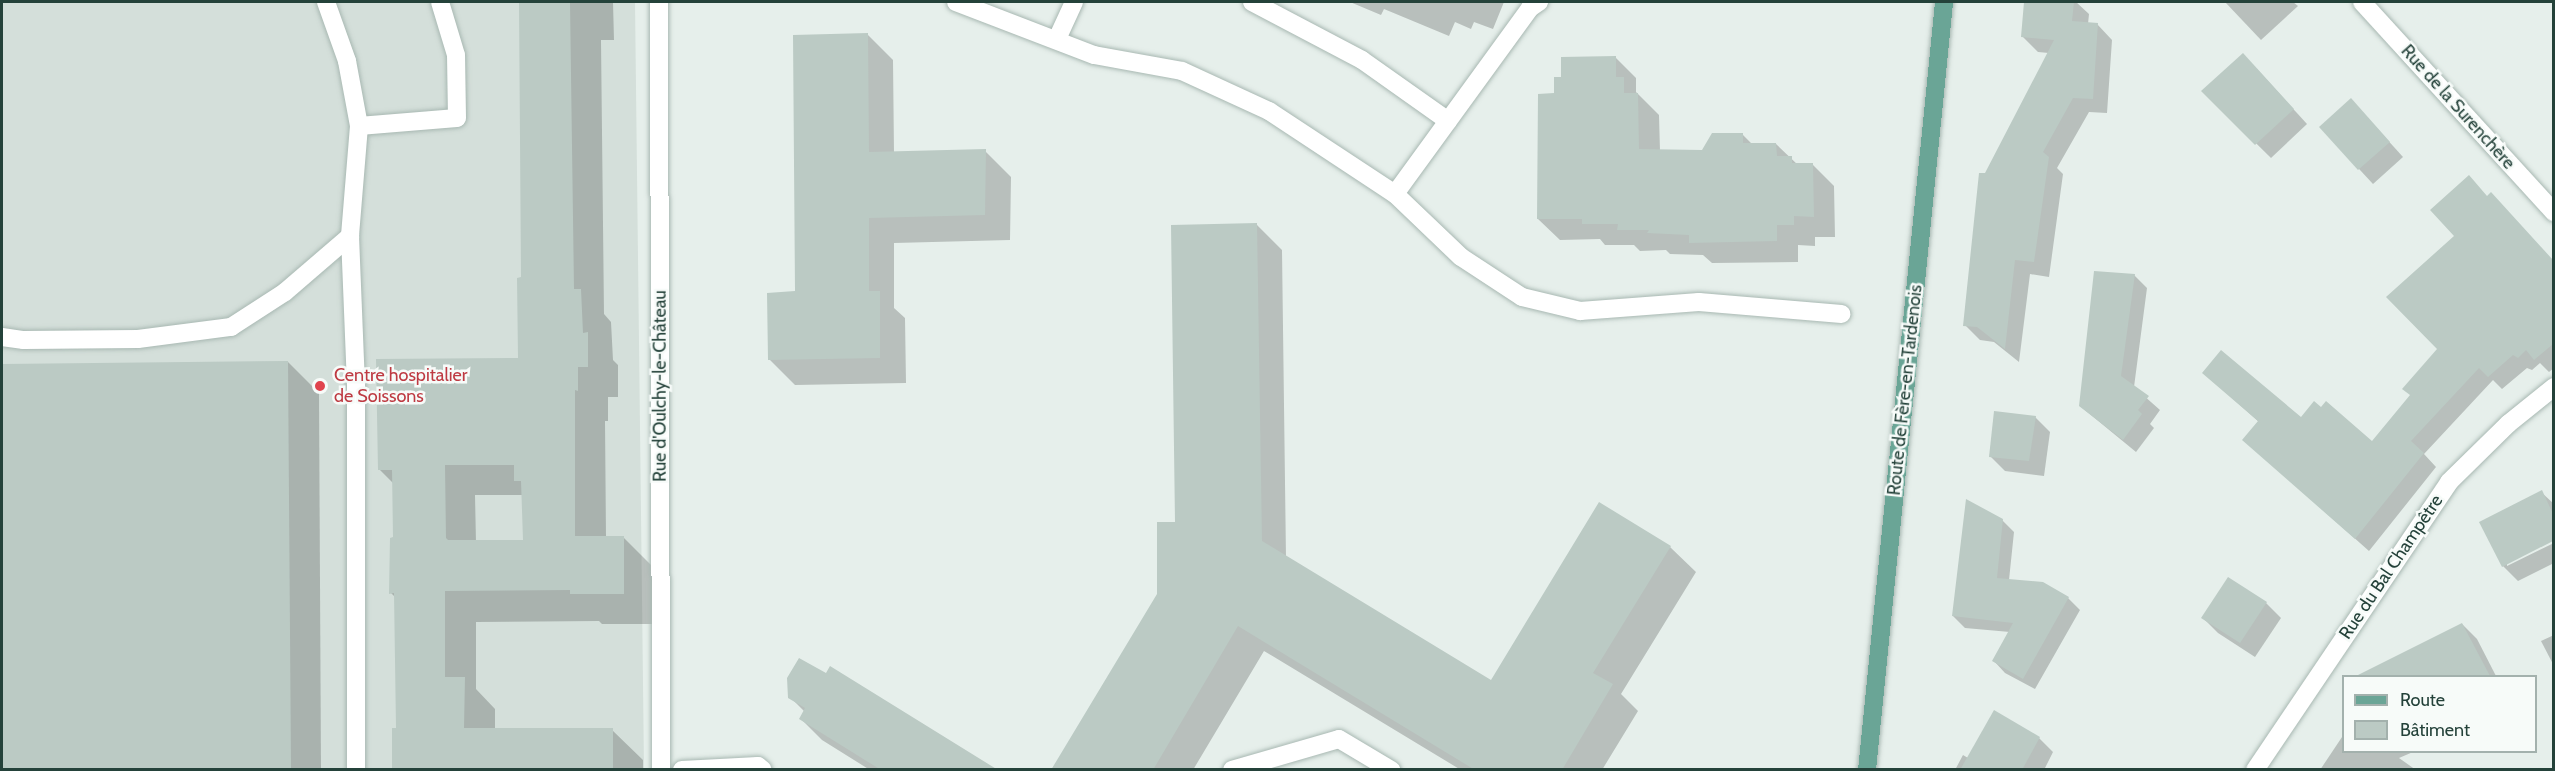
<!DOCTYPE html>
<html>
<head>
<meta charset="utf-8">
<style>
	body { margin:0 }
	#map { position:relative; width:2555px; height:771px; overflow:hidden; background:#e6efeb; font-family:Cabin,sans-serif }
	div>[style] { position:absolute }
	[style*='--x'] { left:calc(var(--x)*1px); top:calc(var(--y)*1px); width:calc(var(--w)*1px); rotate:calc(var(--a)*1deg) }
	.built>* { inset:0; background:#d4dfda }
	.shadow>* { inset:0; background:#0003 }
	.building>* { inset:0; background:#bbcac4 }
	.roads { filter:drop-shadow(0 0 2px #a8b8b2) drop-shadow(0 0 2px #a8b8b2) }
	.minor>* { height:18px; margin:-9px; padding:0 9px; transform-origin:9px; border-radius:9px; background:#fff }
	.major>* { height:18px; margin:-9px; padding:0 9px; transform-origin:9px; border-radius:9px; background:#6aa596 }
	.dots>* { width:16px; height:16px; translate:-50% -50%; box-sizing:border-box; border:3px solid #f7fbf9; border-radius:50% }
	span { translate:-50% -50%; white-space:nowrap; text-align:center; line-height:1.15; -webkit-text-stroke:5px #f7fbf9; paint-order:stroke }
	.street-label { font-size:18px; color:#24423a }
	.health-label { font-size:18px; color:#be3a42 }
	.left { translate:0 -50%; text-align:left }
	.frame { position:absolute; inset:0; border:3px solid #24423a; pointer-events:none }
	.legend { position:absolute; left:2342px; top:675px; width:195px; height:78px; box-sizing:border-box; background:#f7fbf9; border:2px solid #a3b1ad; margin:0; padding:8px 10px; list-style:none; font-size:18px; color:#24423a }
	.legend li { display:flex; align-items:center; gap:12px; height:30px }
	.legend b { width:30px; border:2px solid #a3b1ad }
</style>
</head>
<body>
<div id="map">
	<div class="built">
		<i style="clip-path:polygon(2px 2px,635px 2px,644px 769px,2px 770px)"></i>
	</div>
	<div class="shadow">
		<i style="clip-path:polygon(evenodd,520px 2px,613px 2px,614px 40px,601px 40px,604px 314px,611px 322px,613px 360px,618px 365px,618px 397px,608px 397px,608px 421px,605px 421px,606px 537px,623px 537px,654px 568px,655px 624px,602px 624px,599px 621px,476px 622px,476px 689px,495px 709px,495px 729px,612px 730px,643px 760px,643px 770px,394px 770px,398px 730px,395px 597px,391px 593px,394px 538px,394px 484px,379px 469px,519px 359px,522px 279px,520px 2px,475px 495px,523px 495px,524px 542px,476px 542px,475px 495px)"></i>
		<i style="clip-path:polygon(1350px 2px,1504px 2px,1493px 29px,1474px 22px,1471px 29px,1455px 22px,1449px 36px,1384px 9px,1381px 15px)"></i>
		<i style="clip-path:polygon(2025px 2px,2076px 2px,2089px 14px,2088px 24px,2097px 24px,2112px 40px,2107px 113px,2089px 112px,2057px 168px,2063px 174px,2049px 277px,2030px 274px,2019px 362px,1994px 342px,1980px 340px,1965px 325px,1985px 175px,2049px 53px,2038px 52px,2023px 37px)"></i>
		<i style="clip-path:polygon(2225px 2px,2293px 2px,2298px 6px,2261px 40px)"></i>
		<i style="clip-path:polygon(868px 35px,893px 60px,894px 153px,985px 151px,1011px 177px,1010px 240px,894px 243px,894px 308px,905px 318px,906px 383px,795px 385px,769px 359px,796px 293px)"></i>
		<i style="clip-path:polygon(1615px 57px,1636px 78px,1636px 92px,1659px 115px,1660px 151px,1703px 151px,1743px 135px,1752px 144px,1776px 144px,1798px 165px,1813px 165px,1834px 186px,1835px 237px,1815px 237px,1815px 246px,1798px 245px,1798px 262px,1712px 263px,1703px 255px,1670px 254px,1666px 250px,1640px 251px,1634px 245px,1605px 245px,1600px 239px,1560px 240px,1538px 219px,1556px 95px,1563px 79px)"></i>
		<i style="clip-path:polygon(2257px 69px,2307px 124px,2271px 158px,2203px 91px)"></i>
		<i style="clip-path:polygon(2365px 115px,2403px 157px,2373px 184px,2321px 128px)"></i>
		<i style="clip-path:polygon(1257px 225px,1282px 250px,1286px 558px,1491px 682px,1670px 547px,1696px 572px,1621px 694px,1638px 711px,1602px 770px,1461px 770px,1264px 651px,1193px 770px,1052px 770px,1159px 595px)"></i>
		<i style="clip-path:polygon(2544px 263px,2553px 275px,2550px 278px,2554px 282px,2554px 368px,2549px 372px,2540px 363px,2532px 370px,2527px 368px,2502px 389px,2493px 380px,2424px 454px,2436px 467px,2369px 551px,2244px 440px,2259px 422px,2204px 373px,2301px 419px,2321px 409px,2373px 443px)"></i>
		<i style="clip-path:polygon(2134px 275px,2147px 288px,2134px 387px,2160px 410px,2150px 424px,2154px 428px,2136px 452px,2080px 406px)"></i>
		<i style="clip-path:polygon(288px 362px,319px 393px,321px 770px,2px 770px,2px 366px)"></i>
		<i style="clip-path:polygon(2035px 417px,2050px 432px,2044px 476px,2005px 471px,1990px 456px)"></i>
		<i style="clip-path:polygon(2541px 492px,2554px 504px,2554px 539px,2507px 563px,2507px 566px,2554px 543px,2554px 563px,2518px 581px,2503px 566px)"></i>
		<i style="clip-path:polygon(2002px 520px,2014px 532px,2009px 580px,2040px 583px,2068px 598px,2080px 610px,2035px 689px,2005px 673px,1994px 661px,2010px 632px,1965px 628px,1953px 616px)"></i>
		<i style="clip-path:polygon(2229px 579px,2266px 603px,2281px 618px,2255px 657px,2218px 633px,2203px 618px)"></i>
		<i style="clip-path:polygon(2462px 624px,2477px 639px,2496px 676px,2410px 676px,2399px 656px)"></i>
		<i style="clip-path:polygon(2554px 635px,2554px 666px,2541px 641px)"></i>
		<i style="clip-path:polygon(790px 697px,994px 770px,870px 770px,822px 740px,801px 719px,805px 712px)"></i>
		<i style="clip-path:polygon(2344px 734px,2344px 752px,2413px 752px,2399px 758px,2416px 770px,2320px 770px)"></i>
		<i style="clip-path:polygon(2039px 738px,2053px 752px,2044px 770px,1955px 770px,1963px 755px,1968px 758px)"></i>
	</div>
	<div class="building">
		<i style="clip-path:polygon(evenodd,519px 2px,570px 2px,574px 289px,581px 289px,583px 333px,588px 332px,588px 367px,578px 367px,578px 391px,575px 390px,575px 536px,624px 536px,624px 594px,570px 594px,570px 590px,445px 591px,445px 677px,465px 677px,464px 728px,613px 728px,613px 770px,392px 770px,392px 728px,396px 728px,394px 593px,389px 594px,390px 538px,393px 537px,392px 470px,378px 470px,376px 359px,518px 358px,517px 278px,521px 277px,519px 2px,445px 465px,514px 465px,514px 481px,521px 481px,523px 540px,448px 540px,446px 538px,445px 465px)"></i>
		<i style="clip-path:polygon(2024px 2px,2074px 2px,2072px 21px,2098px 23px,2093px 99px,2073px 98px,2043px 152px,2049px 157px,2034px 262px,2015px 260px,2005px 349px,1977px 327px,1963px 326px,1979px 173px,1985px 173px,2054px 40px,2021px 37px)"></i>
		<i style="clip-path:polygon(868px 33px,869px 152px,986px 149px,985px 215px,869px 218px,869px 291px,880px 291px,880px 358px,768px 360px,767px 293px,795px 291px,793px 35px)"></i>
		<i style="clip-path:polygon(2243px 53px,2294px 109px,2255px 145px,2201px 91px)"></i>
		<i style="clip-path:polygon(1616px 56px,1616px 77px,1624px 77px,1624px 93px,1638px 93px,1639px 149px,1702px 150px,1712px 133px,1743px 133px,1743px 143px,1776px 143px,1777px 156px,1792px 156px,1792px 163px,1813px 163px,1814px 217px,1794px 216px,1794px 225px,1777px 225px,1777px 241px,1689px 243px,1689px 235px,1647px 233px,1649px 230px,1617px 230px,1618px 224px,1582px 224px,1582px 219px,1537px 219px,1538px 94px,1554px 93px,1554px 77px,1561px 77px,1561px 57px)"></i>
		<i style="clip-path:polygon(2351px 98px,2390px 142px,2358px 170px,2319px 127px)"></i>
		<i style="clip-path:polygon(2469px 175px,2487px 196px,2491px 192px,2553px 260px,2553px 344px,2534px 360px,2526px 350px,2518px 358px,2513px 355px,2488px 377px,2479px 368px,2411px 441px,2424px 453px,2355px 539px,2242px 440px,2258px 421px,2202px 373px,2221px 350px,2301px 417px,2314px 401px,2321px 407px,2326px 401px,2372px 441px,2410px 395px,2402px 389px,2437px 349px,2386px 297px,2454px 236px,2430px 210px)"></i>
		<i style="clip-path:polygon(1257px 223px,1262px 541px,1491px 680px,1599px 502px,1671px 546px,1593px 673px,1613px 684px,1562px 770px,1475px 770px,1238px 626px,1153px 770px,1051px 770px,1157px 594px,1157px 522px,1175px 522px,1171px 225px)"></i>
		<i style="clip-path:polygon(2094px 271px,2135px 274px,2121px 376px,2149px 396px,2138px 410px,2142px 414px,2123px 440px,2079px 406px)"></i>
		<i style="clip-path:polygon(288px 361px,291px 770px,2px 770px,2px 364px)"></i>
		<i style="clip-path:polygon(1994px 411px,2036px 416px,2029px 461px,1989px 457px)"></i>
		<i style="clip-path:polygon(2542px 490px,2553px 514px,2553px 541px,2502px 567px,2479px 522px)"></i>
		<i style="clip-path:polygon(1966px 499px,2003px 519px,1997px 578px,2043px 582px,2069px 597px,2023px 679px,1992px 661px,2013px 623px,1952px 616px)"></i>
		<i style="clip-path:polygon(2228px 577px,2267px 602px,2240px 643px,2201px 618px)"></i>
		<i style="clip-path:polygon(2462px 623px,2490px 676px,2356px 676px)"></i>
		<i style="clip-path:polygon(799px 658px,826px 673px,830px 666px,998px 770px,881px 770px,799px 719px,805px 708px,788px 698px,787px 678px)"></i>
		<i style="clip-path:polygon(1994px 710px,2040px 737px,2022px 770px,1960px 770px)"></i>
	</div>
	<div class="roads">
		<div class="minor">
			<i style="--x:326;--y:2;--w:63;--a:70.4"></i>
			<i style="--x:347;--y:61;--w:66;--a:79.5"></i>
			<i style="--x:359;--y:126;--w:110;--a:94.7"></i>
			<i style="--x:350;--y:236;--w:149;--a:87.7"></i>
			<i style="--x:356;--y:385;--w:385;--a:90"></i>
			<i style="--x:659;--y:2;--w:768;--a:89.85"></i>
			<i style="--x:956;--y:2;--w:148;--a:21"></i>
			<i style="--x:1094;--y:55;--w:89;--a:10.3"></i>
			<i style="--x:1182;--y:71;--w:96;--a:24.7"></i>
			<i style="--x:1269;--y:111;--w:151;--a:33.4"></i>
			<i style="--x:1395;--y:194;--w:91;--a:43.7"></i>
			<i style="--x:1461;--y:257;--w:73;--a:33.3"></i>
			<i style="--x:1522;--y:297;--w:60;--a:13.6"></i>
			<i style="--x:1580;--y:311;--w:119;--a:-4.3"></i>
			<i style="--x:1699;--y:302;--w:143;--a:4.8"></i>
			<i style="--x:1252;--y:2;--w:124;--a:27.8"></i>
			<i style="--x:1362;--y:60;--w:105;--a:35.3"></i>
			<i style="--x:1448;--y:121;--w:90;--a:126"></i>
			<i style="--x:2362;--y:2;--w:285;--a:47.6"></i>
			<i style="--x:1057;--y:39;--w:41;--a:-65.3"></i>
			<i style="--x:1448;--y:121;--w:140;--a:-54"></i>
			<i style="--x:1530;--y:8;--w:11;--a:-34"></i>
			<i style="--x:359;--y:126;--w:98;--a:-4.7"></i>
			<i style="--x:457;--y:118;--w:63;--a:-90.9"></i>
			<i style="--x:456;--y:55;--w:55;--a:-106.8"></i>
			<i style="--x:2;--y:337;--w:22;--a:8"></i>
			<i style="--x:24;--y:340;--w:114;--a:-0.5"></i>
			<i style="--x:138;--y:339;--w:94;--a:-7.4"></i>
			<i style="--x:231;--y:327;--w:64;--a:-32.9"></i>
			<i style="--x:285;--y:292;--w:86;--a:-40.7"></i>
			<i style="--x:682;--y:770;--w:76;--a:-3"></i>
			<i style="--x:758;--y:766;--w:6;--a:39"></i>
			<i style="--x:1232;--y:770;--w:111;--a:-16.2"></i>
			<i style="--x:1339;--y:739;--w:61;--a:30.8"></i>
			<i style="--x:2255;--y:770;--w:347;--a:-56"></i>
			<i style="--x:2449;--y:482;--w:83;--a:-44.5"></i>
			<i style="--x:2508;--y:424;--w:59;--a:-38.8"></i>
		</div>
		<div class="major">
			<i style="--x:1867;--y:770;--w:772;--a:-84.27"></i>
		</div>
	</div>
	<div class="dots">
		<i style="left:320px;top:386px;background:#e0444e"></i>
	</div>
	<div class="street-label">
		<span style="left:2458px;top:107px;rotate:48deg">Rue de la Surenchère</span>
		<span style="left:660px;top:386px;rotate:-90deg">Rue d'Oulchy-le-Château</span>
		<span style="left:1905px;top:390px;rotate:-84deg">Route de Fère-en-Tardenois</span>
		<span style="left:2391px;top:567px;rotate:-56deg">Rue du Bal Champêtre</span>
	</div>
	<div class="health-label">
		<span class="left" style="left:334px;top:386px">Centre hospitalier<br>de Soissons</span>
	</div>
	<div class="frame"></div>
	<ul class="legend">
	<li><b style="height:8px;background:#6aa596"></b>Route</li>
	<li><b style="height:16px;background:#bbcac4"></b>Bâtiment</li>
	</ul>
</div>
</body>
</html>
